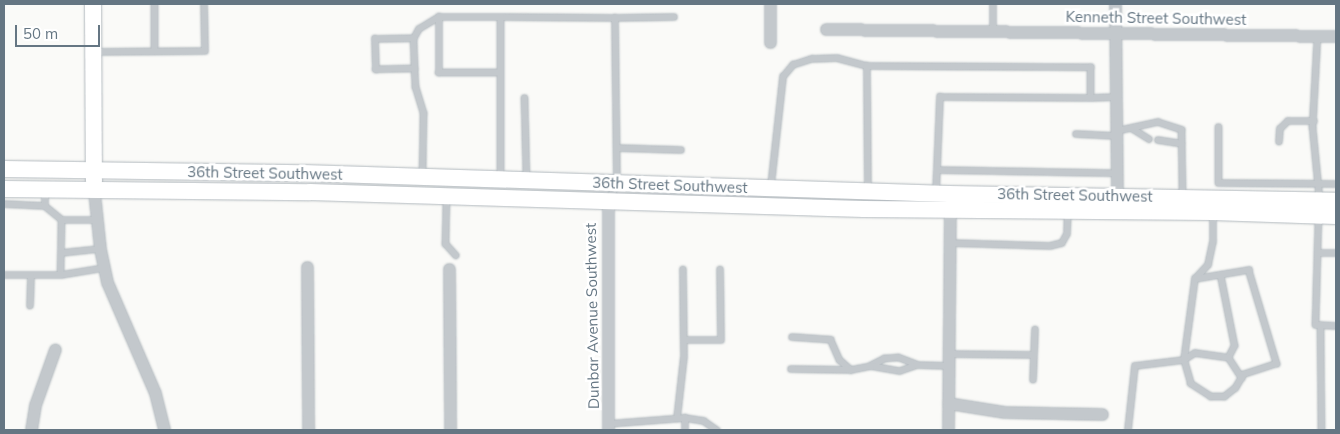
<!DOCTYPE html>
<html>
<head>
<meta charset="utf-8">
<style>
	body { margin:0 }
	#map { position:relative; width:1340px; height:434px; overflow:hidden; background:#fafaf8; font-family:Mulish,sans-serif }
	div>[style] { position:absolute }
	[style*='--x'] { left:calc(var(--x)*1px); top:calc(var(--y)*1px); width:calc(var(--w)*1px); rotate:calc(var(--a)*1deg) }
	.roads { filter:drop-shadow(0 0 1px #b3babf) drop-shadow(0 0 1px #b3babf) }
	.lane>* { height:5.5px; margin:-2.75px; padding:0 2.75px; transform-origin:2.75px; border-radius:2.75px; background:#c3c8cc }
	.street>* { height:11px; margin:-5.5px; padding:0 5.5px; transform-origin:5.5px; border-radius:5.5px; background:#c3c8cc }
	.secondary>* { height:16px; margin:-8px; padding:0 8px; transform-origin:8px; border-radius:8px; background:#fff }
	span { translate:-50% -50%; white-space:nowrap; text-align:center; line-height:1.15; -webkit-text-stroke:5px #fff; paint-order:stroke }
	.street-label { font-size:15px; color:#657683 }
	.frame { position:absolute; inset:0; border:5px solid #657683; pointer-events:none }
	.scale { position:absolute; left:15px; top:25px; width:85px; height:22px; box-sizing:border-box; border:2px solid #657683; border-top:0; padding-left:6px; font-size:15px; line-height:18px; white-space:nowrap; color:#657683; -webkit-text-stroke:4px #fff; paint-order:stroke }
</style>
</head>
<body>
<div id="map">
	<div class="roads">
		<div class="lane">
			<i style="--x:155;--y:4;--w:47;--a:90"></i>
			<i style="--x:501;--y:17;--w:114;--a:0.5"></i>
			<i style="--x:993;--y:31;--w:27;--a:-90"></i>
			<i style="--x:1318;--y:36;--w:91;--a:93.1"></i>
			<i style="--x:1313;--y:127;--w:71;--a:84.4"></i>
			<i style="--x:414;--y:38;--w:10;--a:-61"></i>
			<i style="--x:419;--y:29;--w:23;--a:-31"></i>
			<i style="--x:94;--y:52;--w:111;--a:-0.5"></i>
			<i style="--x:205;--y:51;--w:47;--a:-91.2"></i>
			<i style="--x:415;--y:69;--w:39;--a:179"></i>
			<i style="--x:376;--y:70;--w:31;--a:-92"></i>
			<i style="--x:375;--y:39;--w:39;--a:-1"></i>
			<i style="--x:414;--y:38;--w:31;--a:88"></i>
			<i style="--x:415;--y:69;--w:18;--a:87"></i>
			<i style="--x:416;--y:87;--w:27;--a:73"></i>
			<i style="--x:424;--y:113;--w:62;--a:90.9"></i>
			<i style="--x:500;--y:73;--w:61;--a:180"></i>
			<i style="--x:439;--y:73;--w:56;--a:-90"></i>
			<i style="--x:439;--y:17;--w:62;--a:0"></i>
			<i style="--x:501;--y:17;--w:160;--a:90"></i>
			<i style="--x:525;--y:98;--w:81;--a:88.6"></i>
			<i style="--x:1219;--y:127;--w:56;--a:90"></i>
			<i style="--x:1219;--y:183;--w:117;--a:0.5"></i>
			<i style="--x:1133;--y:129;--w:19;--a:32"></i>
			<i style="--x:1117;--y:131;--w:42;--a:-12.4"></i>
			<i style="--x:1158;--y:122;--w:25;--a:18"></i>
			<i style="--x:1182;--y:130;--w:67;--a:89.1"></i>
			<i style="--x:1076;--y:134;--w:40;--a:2.9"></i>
			<i style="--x:1158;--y:140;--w:24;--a:9"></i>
			<i style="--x:1279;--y:142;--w:13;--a:-86"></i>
			<i style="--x:1280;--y:129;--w:11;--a:-45"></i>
			<i style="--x:1288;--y:121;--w:26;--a:0"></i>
			<i style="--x:617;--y:148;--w:64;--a:1.8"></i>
			<i style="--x:937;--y:170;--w:180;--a:1"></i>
			<i style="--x:771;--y:186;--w:110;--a:-83.7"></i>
			<i style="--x:783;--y:77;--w:16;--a:-50"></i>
			<i style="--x:793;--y:65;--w:20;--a:-18"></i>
			<i style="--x:812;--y:59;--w:25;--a:-2"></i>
			<i style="--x:837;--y:58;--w:31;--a:15"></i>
			<i style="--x:868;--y:191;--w:125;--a:-90.5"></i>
			<i style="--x:867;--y:66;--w:224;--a:0.3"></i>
			<i style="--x:1091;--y:67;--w:31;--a:90"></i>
			<i style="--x:1091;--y:98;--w:25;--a:-2"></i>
			<i style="--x:936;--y:193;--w:96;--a:-87.6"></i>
			<i style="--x:940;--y:97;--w:151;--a:0.4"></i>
			<i style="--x:447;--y:197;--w:47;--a:91.2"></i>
			<i style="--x:446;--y:244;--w:15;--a:48"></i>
			<i style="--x:609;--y:199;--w:16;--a:-60"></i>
			<i style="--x:617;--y:185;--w:167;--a:-90.7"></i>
			<i style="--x:615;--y:18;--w:59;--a:-1"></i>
			<i style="--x:4;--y:204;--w:41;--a:2.8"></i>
			<i style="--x:45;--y:206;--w:14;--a:-90"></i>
			<i style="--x:45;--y:206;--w:22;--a:39"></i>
			<i style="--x:62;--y:220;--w:34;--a:0"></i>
			<i style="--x:1319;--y:217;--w:108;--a:91.6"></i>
			<i style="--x:1316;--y:325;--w:20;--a:3"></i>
			<i style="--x:62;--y:220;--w:55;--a:91"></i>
			<i style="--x:61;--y:275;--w:44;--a:-9.2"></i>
			<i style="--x:950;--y:243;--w:100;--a:1.7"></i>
			<i style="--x:1050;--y:246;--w:12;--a:-14"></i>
			<i style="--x:1062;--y:243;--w:10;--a:-61"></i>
			<i style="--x:1067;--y:234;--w:23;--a:-88"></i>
			<i style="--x:61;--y:253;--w:39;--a:-6"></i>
			<i style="--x:1318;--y:253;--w:18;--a:0"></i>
			<i style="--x:4;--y:275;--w:57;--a:0"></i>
			<i style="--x:1221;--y:275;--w:72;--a:78.8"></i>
			<i style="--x:1235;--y:346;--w:13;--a:117"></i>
			<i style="--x:1195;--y:279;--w:55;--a:-9.5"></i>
			<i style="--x:1249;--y:270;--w:98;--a:73.4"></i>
			<i style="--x:1277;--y:364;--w:35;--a:162"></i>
			<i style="--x:1244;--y:375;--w:4;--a:124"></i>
			<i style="--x:1242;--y:378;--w:12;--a:121"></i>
			<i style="--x:1236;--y:388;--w:14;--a:141"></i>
			<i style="--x:1225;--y:397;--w:14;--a:180"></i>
			<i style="--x:1211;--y:397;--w:24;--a:-147"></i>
			<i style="--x:1191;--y:384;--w:25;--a:-106"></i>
			<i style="--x:1184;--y:360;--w:13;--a:-32"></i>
			<i style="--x:1195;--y:353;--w:34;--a:8"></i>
			<i style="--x:1229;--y:358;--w:24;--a:57"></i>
			<i style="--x:30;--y:306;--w:29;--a:-88"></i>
			<i style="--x:1321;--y:325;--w:105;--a:89.5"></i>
			<i style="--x:792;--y:337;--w:39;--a:4"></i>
			<i style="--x:831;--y:340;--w:22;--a:66"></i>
			<i style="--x:840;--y:360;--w:15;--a:42"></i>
			<i style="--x:684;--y:340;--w:37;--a:0"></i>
			<i style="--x:721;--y:340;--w:70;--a:-90.8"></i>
			<i style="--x:948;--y:354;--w:86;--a:0.7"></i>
			<i style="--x:917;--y:365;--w:19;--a:-159"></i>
			<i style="--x:899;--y:358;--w:14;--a:176"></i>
			<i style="--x:885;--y:359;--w:16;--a:153"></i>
			<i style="--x:871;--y:366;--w:29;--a:10"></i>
			<i style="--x:900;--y:371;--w:18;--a:-19"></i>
			<i style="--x:917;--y:365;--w:31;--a:2"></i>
			<i style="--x:791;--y:369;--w:60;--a:1"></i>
			<i style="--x:851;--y:370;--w:20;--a:-11"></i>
			<i style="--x:1033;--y:380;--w:50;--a:-87.7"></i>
			<i style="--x:677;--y:419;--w:62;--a:-83.6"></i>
			<i style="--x:684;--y:357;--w:87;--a:-90.7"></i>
			<i style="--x:608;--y:424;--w:77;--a:-4.5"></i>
			<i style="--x:685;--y:418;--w:19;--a:9"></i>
			<i style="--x:704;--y:421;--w:16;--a:35"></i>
			<i style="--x:685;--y:430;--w:12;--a:-90"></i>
			<i style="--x:1128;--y:430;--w:64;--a:-83.8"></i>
			<i style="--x:1135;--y:366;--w:49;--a:-7"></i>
			<i style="--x:1184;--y:360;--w:82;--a:-82.3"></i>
			<i style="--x:1195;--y:279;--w:19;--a:-47"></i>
			<i style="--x:1208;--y:265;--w:24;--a:-78"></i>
			<i style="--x:1213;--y:242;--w:28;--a:-90"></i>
		</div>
		<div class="street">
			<i style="--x:1115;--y:4;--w:200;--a:89.4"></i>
			<i style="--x:826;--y:29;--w:510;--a:0.79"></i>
			<i style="--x:770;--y:42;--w:38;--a:-90"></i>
			<i style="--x:94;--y:192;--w:57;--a:84"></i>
			<i style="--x:100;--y:249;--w:34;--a:78"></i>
			<i style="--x:107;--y:282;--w:121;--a:66.6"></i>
			<i style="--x:155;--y:393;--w:38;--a:76"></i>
			<i style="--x:608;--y:201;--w:229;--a:90"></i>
			<i style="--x:307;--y:267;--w:163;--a:89.6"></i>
			<i style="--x:449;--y:269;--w:161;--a:89.6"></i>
			<i style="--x:948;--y:403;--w:57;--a:9.1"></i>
			<i style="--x:1004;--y:412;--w:98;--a:1.2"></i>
			<i style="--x:31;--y:430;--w:25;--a:-81"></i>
			<i style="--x:35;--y:405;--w:59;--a:-70.3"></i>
			<i style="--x:948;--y:430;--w:227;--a:-89.5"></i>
		</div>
		<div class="secondary">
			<i style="--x:93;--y:4;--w:177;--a:89.7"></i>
			<i style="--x:4;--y:169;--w:299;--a:0.8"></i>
			<i style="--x:303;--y:173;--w:646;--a:1.86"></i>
			<i style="--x:949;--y:194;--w:387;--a:1"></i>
			<i style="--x:4;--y:189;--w:306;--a:0.6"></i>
			<i style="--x:310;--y:192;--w:554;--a:1.76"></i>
			<i style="--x:864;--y:209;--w:349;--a:0.5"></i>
			<i style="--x:1213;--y:212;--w:123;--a:1.9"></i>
		</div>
	</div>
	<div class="street-label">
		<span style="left:1156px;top:18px;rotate:1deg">Kenneth Street Southwest</span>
		<span style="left:265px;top:173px;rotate:1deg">36th Street Southwest</span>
		<span style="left:670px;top:185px;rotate:2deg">36th Street Southwest</span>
		<span style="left:1075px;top:195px;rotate:1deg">36th Street Southwest</span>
		<span style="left:592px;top:316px;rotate:-91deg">Dunbar Avenue Southwest</span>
	</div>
	<div class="frame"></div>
	<div class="scale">50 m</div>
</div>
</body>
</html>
